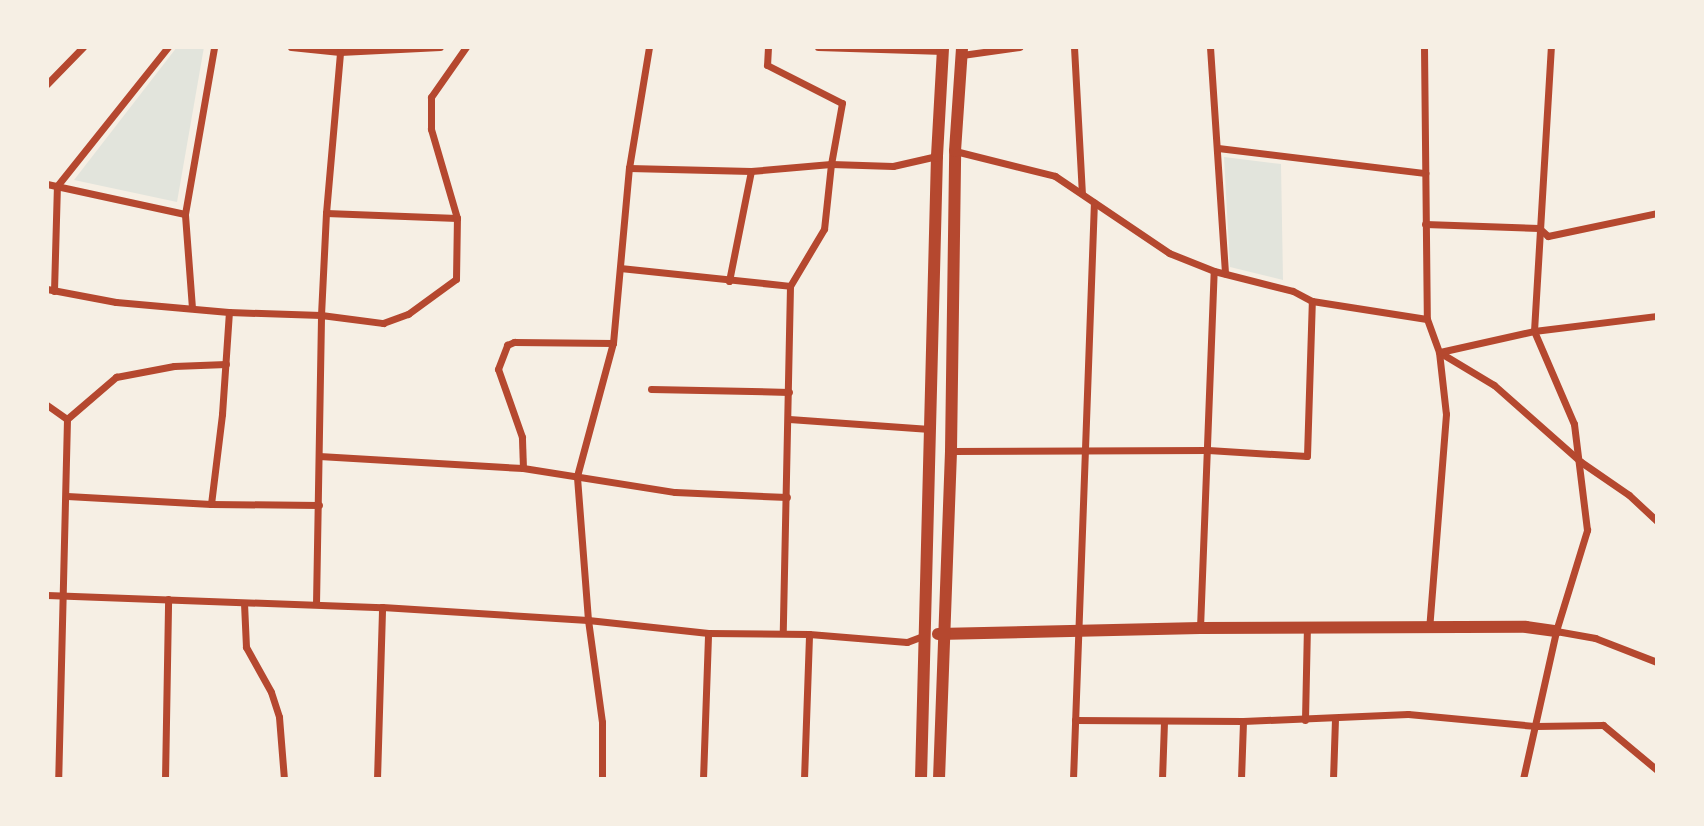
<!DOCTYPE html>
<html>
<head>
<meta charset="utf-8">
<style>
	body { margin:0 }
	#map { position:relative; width:1704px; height:826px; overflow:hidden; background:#f6efe4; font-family:"Public Sans",sans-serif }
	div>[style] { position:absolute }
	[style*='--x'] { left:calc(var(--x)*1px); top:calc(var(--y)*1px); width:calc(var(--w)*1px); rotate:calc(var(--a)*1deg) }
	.green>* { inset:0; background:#e2e4dc }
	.minor>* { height:7px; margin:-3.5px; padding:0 3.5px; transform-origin:3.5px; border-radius:3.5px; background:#b5482f }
	.tertiary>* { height:12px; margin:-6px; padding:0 6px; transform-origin:6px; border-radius:6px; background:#b5482f }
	span { translate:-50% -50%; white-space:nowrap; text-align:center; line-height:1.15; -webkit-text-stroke:7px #f6efe4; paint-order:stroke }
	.frame { position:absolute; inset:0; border:49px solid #f6efe4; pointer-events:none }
</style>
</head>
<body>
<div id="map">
	<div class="green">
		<i style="clip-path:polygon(177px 47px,204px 47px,177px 202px,74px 180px)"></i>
		<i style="clip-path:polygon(1224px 157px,1281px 164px,1283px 280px,1230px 267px)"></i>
	</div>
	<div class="minor">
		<i style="--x:291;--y:47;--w:49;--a:5.8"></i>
		<i style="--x:340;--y:52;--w:100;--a:-2.9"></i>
		<i style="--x:768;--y:47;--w:18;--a:93"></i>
		<i style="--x:767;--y:65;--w:84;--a:26.9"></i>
		<i style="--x:842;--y:103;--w:62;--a:100.2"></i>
		<i style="--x:831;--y:164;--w:65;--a:96.1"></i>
		<i style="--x:824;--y:229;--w:66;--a:120.8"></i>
		<i style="--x:790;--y:286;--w:347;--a:91.2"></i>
		<i style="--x:818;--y:47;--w:125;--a:1.8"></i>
		<i style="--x:1074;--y:47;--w:146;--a:86.9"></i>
		<i style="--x:1210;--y:47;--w:227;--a:86.2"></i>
		<i style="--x:1424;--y:47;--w:272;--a:89.4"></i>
		<i style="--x:1427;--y:319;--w:35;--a:70"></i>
		<i style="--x:1439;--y:352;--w:62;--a:83.6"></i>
		<i style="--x:1446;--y:414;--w:215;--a:94.5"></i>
		<i style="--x:962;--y:55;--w:58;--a:-8"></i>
		<i style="--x:47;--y:84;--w:52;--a:-45.8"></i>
		<i style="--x:1218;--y:148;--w:209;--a:6.9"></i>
		<i style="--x:955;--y:151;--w:103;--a:14"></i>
		<i style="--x:1055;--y:176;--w:138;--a:34"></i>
		<i style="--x:1169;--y:253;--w:48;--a:21.8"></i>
		<i style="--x:1214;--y:271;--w:81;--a:14.2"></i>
		<i style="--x:1293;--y:291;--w:21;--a:28"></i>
		<i style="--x:1312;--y:301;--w:116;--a:8.9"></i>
		<i style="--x:629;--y:168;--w:122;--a:1.4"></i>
		<i style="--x:751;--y:171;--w:80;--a:-5"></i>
		<i style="--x:831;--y:164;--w:62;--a:1.8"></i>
		<i style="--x:893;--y:166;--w:45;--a:-12.8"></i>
		<i style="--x:47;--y:184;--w:141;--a:12.3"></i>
		<i style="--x:326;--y:213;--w:131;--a:2.2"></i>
		<i style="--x:1425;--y:224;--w:114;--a:2"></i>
		<i style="--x:1539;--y:228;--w:12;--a:42"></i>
		<i style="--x:1548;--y:236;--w:111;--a:-11.9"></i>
		<i style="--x:620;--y:268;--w:171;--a:6"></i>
		<i style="--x:729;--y:281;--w:112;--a:-78.7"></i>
		<i style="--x:47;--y:289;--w:70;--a:10.7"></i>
		<i style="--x:116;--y:302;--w:113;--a:5.1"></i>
		<i style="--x:229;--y:312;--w:92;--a:1.9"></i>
		<i style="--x:321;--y:315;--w:63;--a:7.4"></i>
		<i style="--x:383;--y:323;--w:27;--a:-20"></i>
		<i style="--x:408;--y:314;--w:59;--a:-36.1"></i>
		<i style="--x:456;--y:279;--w:61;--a:-89.1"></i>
		<i style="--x:457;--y:218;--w:93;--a:-106.3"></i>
		<i style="--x:431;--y:129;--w:32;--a:-90"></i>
		<i style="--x:431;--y:97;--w:61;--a:-55"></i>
		<i style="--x:54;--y:291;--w:105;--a:-88.4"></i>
		<i style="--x:57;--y:186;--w:178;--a:-51.4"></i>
		<i style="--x:192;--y:308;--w:94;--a:-94.3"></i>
		<i style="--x:185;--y:214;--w:169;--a:-80.1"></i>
		<i style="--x:1439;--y:352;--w:64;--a:31"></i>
		<i style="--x:1494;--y:385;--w:116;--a:41.5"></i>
		<i style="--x:1581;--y:462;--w:58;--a:34.5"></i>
		<i style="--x:1629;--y:495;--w:38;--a:43"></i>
		<i style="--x:1440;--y:352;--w:96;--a:-12.6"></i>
		<i style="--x:1534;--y:331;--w:124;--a:-7"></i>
		<i style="--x:651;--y:389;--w:138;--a:1.2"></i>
		<i style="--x:47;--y:405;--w:24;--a:35"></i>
		<i style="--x:67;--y:419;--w:360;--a:91.4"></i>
		<i style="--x:67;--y:419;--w:65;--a:-40.6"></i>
		<i style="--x:116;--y:377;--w:59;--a:-10.7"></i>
		<i style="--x:174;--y:366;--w:52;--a:-2.2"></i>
		<i style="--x:789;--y:419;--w:141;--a:4.1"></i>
		<i style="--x:951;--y:451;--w:257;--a:-0.2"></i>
		<i style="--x:1208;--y:450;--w:99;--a:3.5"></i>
		<i style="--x:1307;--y:456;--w:155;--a:-88.2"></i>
		<i style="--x:319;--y:456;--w:204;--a:3.4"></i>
		<i style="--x:523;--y:468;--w:154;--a:9"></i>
		<i style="--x:675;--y:492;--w:112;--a:2.6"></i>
		<i style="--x:523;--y:468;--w:31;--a:-92"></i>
		<i style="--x:522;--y:437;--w:72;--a:-109.4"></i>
		<i style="--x:498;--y:369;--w:26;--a:-69"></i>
		<i style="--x:507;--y:345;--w:8;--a:-23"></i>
		<i style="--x:514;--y:342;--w:99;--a:0.6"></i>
		<i style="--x:67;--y:496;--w:144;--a:3.2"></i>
		<i style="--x:211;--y:504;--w:108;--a:0.5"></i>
		<i style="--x:211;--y:504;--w:91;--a:-83"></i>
		<i style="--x:222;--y:414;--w:102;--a:-86.1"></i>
		<i style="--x:47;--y:595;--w:335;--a:2.1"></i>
		<i style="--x:382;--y:607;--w:206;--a:3.6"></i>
		<i style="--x:588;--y:620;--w:121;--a:6.2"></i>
		<i style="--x:708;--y:633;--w:101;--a:0.6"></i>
		<i style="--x:809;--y:634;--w:98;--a:4.7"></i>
		<i style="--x:907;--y:642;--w:19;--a:-21"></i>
		<i style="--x:244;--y:603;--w:44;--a:87.4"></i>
		<i style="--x:246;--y:647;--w:51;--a:60.9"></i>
		<i style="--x:271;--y:692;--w:26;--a:72"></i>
		<i style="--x:279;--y:717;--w:62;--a:85.4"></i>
		<i style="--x:316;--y:604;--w:289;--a:-89"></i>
		<i style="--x:321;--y:315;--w:102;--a:-87.2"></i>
		<i style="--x:326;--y:213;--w:162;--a:-85"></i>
		<i style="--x:1200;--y:628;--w:357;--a:-87.8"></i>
		<i style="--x:1556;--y:631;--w:40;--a:10"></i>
		<i style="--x:1595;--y:638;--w:66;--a:21.2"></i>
		<i style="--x:1075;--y:720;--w:168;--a:0.3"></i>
		<i style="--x:1243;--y:721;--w:165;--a:-2.4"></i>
		<i style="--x:1408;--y:714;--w:129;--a:5.4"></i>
		<i style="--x:1536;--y:726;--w:67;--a:-0.9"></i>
		<i style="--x:1603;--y:725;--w:70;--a:39.8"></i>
		<i style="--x:1305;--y:720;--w:92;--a:-88.8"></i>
		<i style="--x:165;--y:779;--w:180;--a:-89"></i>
		<i style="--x:377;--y:779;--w:172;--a:-88.3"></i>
		<i style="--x:602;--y:779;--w:57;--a:-90"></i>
		<i style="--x:602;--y:722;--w:103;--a:-97.8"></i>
		<i style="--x:588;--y:620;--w:144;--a:-94.4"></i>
		<i style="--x:577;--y:476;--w:138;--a:-74.9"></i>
		<i style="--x:613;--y:343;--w:176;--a:-84.8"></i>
		<i style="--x:629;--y:168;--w:123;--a:-80.6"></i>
		<i style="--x:703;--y:779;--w:146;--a:-88"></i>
		<i style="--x:804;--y:779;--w:145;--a:-88"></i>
		<i style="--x:1073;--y:779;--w:577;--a:-87.92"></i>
		<i style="--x:1162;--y:779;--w:58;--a:-88"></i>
		<i style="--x:1241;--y:779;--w:58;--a:-88"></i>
		<i style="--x:1333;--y:779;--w:60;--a:-88.1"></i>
		<i style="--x:1523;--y:779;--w:152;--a:-77.4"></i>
		<i style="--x:1556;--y:631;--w:106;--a:-72.9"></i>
		<i style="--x:1587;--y:530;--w:107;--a:-97"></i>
		<i style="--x:1574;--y:424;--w:101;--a:-113.3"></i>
		<i style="--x:1534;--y:331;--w:285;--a:-86.6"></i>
	</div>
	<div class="tertiary">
		<i style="--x:938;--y:634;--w:262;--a:-1.3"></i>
		<i style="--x:1200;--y:628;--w:326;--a:-0.2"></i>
		<i style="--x:1526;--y:627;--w:30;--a:8"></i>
		<i style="--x:921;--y:779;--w:623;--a:-88.53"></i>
		<i style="--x:937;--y:156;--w:109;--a:-86.8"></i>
		<i style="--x:939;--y:779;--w:328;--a:-87.9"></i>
		<i style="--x:951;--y:451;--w:300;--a:-89.2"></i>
		<i style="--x:955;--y:151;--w:104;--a:-86.1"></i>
	</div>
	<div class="frame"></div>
</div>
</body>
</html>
